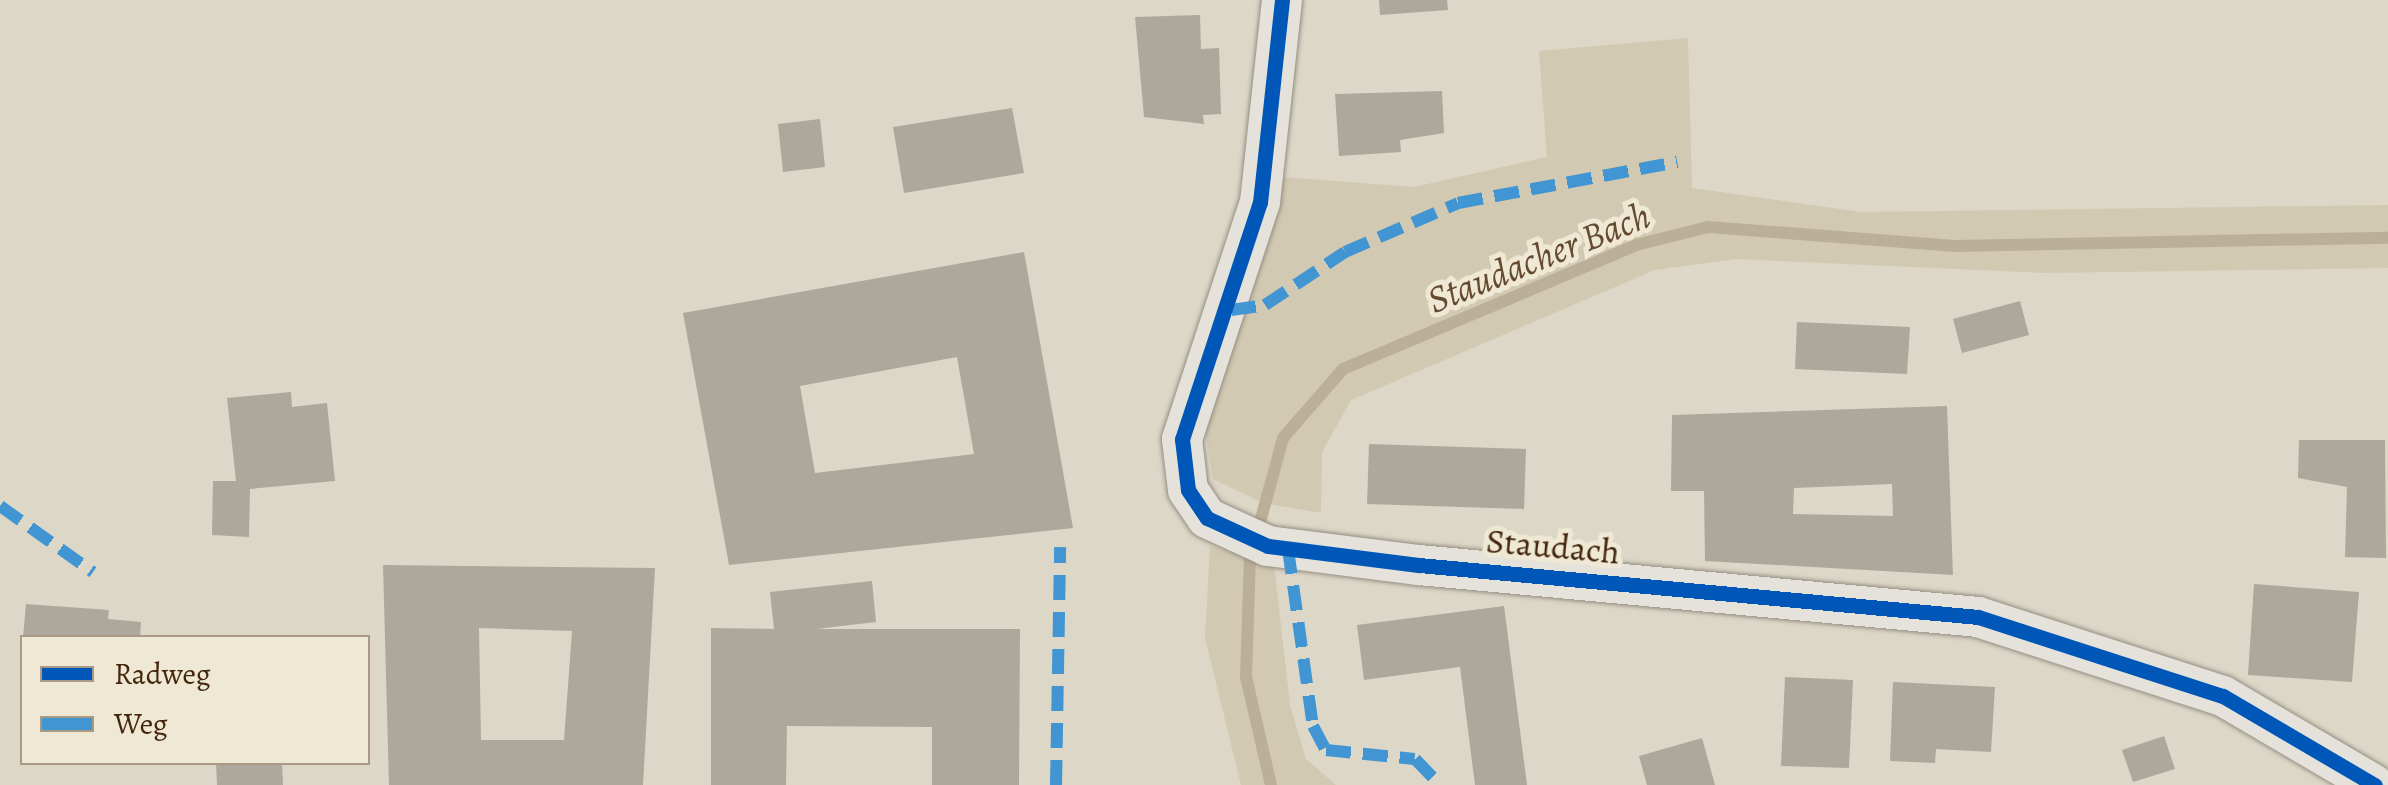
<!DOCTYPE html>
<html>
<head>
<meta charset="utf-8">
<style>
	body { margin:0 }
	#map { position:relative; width:2388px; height:785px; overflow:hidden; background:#dcd7c7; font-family:Alegreya,serif }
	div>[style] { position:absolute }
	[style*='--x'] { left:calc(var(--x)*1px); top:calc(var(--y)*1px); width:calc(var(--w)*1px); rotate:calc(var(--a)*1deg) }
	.green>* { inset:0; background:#d2c9b2 }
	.stream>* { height:12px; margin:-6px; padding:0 6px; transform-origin:6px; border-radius:6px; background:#bcaf97 }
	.building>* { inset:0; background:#aea89c }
	.roads { filter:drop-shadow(0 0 2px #958e82) drop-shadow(0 0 2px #958e82) }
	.minor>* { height:40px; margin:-20px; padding:0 20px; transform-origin:20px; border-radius:20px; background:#e4e2da }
	.quiet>* { height:12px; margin-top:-6px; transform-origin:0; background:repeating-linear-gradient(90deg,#4095d2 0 25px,transparent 0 37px) }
	.cycleway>* { height:15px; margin:-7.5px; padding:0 7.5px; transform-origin:7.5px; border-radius:7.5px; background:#0057b8 }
	span { translate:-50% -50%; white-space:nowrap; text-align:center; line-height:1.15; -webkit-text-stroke:10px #eee8d5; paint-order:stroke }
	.street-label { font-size:35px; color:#44260d }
	.water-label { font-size:38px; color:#644a30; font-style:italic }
	.legend { position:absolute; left:20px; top:635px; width:350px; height:130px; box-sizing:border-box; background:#eee8d5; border:2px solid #aa9a85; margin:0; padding:12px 18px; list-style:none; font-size:30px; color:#44260d }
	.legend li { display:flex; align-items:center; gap:20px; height:50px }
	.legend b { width:50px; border:2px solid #aa9a85 }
</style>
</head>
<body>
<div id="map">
	<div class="green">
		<i style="clip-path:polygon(1688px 38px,1692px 188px,1861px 212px,2388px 205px,2388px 268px,2045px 273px,1736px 259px,1655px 270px,1351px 400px,1322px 452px,1321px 513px,1263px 503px,1213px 479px,1205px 430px,1282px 177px,1414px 187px,1547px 157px,1539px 51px)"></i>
		<i style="clip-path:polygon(1210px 546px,1274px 564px,1290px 705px,1306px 759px,1336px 785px,1241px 785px,1205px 638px)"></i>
	</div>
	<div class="stream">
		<i style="--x:1271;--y:785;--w:111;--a:-103"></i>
		<i style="--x:1246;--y:677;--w:118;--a:-88.1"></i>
		<i style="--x:1250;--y:559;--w:125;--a:-74.7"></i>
		<i style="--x:1283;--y:438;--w:91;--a:-49"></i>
		<i style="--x:1343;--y:369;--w:318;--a:-22.9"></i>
		<i style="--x:1636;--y:245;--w:74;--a:-14"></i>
		<i style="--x:1708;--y:227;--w:248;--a:4.4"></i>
		<i style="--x:1955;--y:246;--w:433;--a:-1.1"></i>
	</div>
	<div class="building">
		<i style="clip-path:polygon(1379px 0,1447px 0,1448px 10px,1380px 15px)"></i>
		<i style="clip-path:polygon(1200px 15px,1201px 49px,1219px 48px,1221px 114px,1203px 115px,1204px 124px,1144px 117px,1135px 17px)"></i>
		<i style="clip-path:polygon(1442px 91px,1444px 133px,1400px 140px,1401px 152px,1339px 156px,1335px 94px)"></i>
		<i style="clip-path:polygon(1012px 108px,1024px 173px,904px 193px,893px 127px)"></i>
		<i style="clip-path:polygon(820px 119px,825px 167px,783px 172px,778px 124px)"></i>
		<i style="clip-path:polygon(evenodd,1024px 252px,1073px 528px,729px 565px,683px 313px,1024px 252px,957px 357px,974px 454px,815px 473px,800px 386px,957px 357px)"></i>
		<i style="clip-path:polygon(2020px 301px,2029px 335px,1962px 353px,1953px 319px)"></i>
		<i style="clip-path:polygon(1797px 322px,1910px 327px,1907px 374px,1795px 369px)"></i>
		<i style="clip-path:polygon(291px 392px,292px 407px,327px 403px,335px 481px,250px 489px,249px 537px,212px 535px,213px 481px,236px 481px,227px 398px)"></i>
		<i style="clip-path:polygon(evenodd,1947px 406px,1953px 575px,1705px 561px,1704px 491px,1671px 491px,1672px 415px,1947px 406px,1892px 484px,1893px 516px,1793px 514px,1794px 488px,1892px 484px)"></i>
		<i style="clip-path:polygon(2299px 440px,2385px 440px,2386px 558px,2345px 557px,2347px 487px,2298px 478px)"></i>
		<i style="clip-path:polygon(1369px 444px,1526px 449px,1524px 509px,1367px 504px)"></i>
		<i style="clip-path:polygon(evenodd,383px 565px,655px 568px,643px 785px,389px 785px,383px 565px,479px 628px,572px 631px,564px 740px,481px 740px,479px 628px)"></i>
		<i style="clip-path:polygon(872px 581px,876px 622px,816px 629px,1020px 629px,1019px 785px,932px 785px,932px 727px,787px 726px,786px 785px,711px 785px,711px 628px,774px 629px,770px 592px)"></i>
		<i style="clip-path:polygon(2254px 584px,2359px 592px,2352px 682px,2248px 675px)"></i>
		<i style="clip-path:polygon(26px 604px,109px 610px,108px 619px,141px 622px,140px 638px,23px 638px)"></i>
		<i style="clip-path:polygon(1504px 606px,1527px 785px,1475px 785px,1460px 667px,1364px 680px,1357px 625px)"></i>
		<i style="clip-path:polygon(1785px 677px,1853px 680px,1849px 768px,1781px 766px)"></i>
		<i style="clip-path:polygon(1893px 682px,1995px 687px,1991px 752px,1936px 749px,1935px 763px,1890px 761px)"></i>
		<i style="clip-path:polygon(2164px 736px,2175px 769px,2133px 782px,2122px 750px)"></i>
		<i style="clip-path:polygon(1702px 738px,1715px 785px,1647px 785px,1639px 756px)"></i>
		<i style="clip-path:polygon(216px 762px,282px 762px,283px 785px,217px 785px)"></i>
	</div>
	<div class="roads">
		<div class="minor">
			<i style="--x:1282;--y:0;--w:203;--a:96.2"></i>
			<i style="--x:1260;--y:202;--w:250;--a:108.2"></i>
			<i style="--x:1182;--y:439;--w:51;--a:83.3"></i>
			<i style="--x:1188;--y:490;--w:34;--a:56"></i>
			<i style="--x:1207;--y:518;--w:67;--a:24.7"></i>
			<i style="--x:1268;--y:546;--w:152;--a:7.2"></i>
			<i style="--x:1419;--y:565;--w:561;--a:5.31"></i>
			<i style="--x:1978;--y:617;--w:257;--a:17.9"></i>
			<i style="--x:2223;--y:696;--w:176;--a:30.4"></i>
		</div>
	</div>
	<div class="quiet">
		<i style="--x:1231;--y:310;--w:34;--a:-8"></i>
		<i style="--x:1265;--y:305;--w:96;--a:-33.5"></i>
		<i style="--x:1345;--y:252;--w:123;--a:-23.4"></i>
		<i style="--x:1458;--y:203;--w:223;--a:-10.6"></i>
		<i style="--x:0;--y:506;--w:114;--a:35.4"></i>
		<i style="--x:1288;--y:549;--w:179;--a:82"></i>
		<i style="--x:1313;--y:726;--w:27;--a:62"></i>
		<i style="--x:1326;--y:750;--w:89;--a:5.8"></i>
		<i style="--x:1415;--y:759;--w:36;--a:46"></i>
		<i style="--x:1056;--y:785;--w:238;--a:-89"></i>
	</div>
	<div class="cycleway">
		<i style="--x:1282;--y:0;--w:203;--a:96.2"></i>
		<i style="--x:1260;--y:202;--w:250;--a:108.2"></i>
		<i style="--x:1182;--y:439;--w:51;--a:83.3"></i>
		<i style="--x:1188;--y:490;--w:34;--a:56"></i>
		<i style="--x:1207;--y:518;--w:67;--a:24.7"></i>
		<i style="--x:1268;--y:546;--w:152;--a:7.2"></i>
		<i style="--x:1419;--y:565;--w:561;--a:5.31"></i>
		<i style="--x:1978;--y:617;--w:257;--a:17.9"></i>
		<i style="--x:2223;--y:696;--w:176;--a:30.4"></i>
	</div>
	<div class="street-label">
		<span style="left:1553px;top:546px;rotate:5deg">Staudach</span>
	</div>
	<div class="water-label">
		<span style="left:1539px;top:258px;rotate:-22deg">Staudacher Bach</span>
	</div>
	<ul class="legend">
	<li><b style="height:12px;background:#0057b8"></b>Radweg</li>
	<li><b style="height:12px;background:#4095d2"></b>Weg</li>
	</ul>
</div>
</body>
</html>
